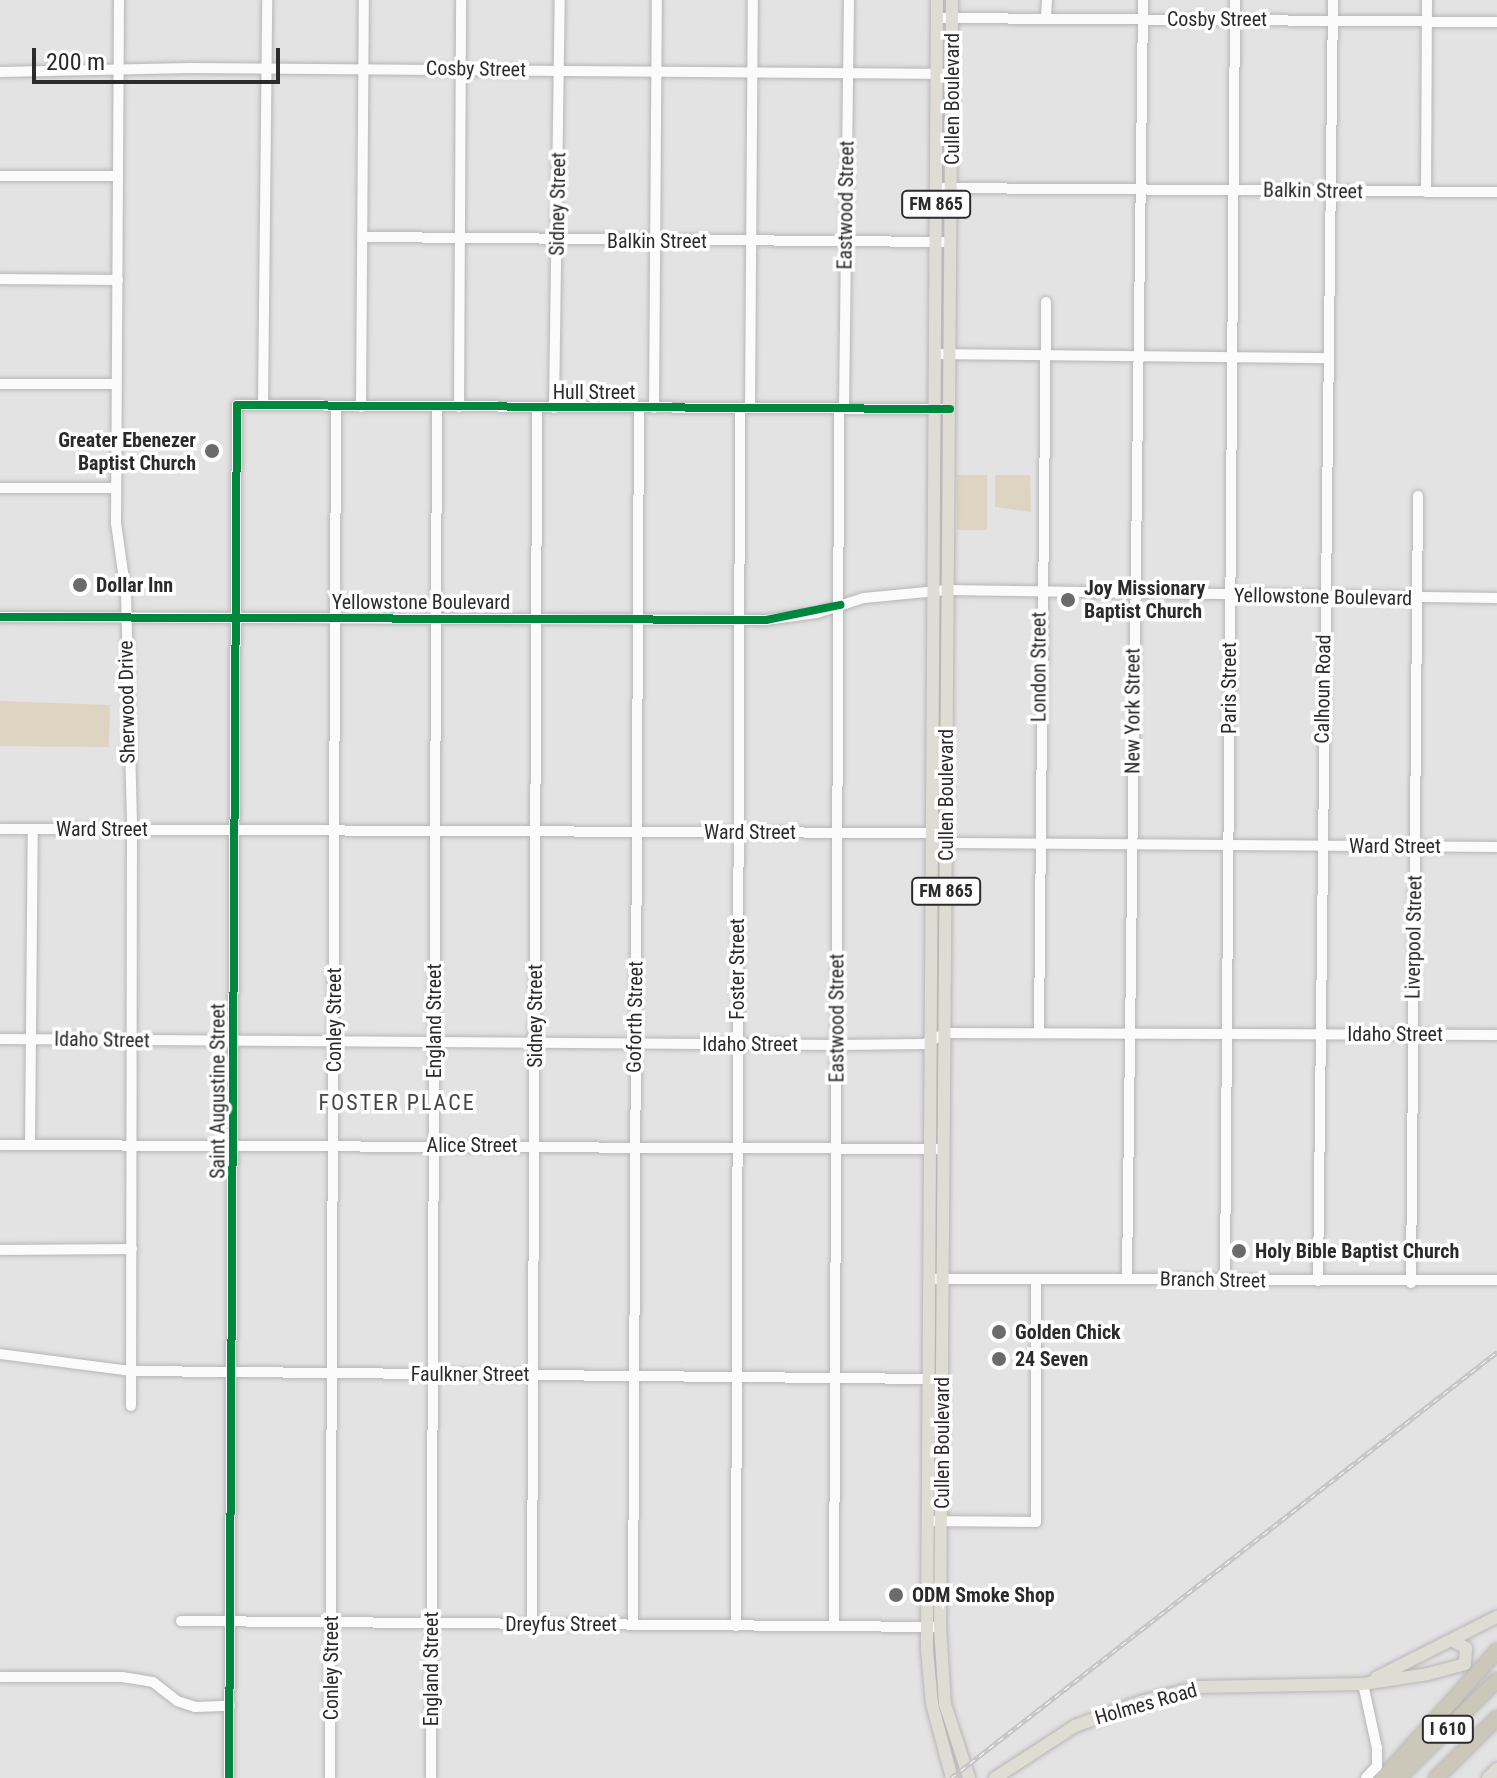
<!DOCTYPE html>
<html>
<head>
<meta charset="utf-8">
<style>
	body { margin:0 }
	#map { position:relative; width:1497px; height:1778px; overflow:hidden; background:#e4e3e4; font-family:"Roboto Condensed",sans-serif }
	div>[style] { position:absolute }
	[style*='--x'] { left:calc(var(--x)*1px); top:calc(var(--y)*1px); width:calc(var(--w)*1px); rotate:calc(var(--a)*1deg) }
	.green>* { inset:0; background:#ddd5c1 }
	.roads { filter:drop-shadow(0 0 2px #b6b6b6) drop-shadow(0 0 2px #b6b6b6) }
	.minor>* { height:10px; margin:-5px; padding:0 5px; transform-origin:5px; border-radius:5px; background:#fbfbfb }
	.major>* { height:12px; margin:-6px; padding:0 6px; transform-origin:6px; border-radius:6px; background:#dfdcd3 }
	.highway>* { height:14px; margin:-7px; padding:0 7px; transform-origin:7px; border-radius:7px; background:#ccc8b9 }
	.rail>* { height:5px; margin-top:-2.5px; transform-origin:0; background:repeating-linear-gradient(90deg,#fff 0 6px,#c6c5c6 0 12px); box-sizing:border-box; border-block:2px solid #c6c5c6 }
	.cycleway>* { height:8px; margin:-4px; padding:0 4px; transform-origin:4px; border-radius:4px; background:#00873e }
	.dots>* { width:22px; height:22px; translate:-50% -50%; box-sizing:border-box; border:4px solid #fff; border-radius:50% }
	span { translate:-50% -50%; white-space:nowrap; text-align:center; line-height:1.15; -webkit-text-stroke:7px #fff; paint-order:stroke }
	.shield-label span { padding:2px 6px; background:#fff; border:2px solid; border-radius:6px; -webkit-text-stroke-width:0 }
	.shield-label { font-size:18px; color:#2c2b2c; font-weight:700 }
	.street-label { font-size:20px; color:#2c2b2c }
	.poi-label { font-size:20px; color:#2c2b2c; font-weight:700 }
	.right { translate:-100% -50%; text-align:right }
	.left { translate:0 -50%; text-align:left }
	.neighbourhood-label { font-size:22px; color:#464446; letter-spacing:2px }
	.scale { position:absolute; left:32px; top:48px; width:248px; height:36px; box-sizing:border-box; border:4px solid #2c2b2c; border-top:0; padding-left:10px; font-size:24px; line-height:28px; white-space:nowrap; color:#2c2b2c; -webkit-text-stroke:6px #fff; paint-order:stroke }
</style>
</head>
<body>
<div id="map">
	<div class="green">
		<i style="clip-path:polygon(957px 475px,987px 475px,987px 530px,957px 530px)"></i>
		<i style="clip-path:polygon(995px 475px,1030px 475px,1031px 512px,995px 507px)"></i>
		<i style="clip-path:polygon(0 701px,110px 705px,109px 747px,0 746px)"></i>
	</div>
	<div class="roads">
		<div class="minor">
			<i style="--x:119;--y:0;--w:523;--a:90.33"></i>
			<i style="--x:116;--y:523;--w:71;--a:81.9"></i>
			<i style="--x:126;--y:593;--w:236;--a:88.5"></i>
			<i style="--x:132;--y:829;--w:577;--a:90.1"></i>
			<i style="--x:937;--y:18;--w:560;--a:0.41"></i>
			<i style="--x:1046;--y:18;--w:18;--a:-87"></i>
			<i style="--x:0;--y:72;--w:190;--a:-1.2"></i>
			<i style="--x:190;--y:68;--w:762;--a:0.45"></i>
			<i style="--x:0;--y:176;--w:118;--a:0"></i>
			<i style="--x:936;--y:188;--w:561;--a:0.41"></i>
			<i style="--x:1426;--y:192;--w:192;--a:-89.7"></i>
			<i style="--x:363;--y:237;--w:587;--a:0.49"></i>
			<i style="--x:0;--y:279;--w:118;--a:0.5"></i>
			<i style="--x:938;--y:354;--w:391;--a:0.6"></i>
			<i style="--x:0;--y:384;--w:116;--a:0"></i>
			<i style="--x:263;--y:405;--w:405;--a:-89.4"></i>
			<i style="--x:361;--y:407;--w:407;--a:-89.6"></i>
			<i style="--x:459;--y:407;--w:407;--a:-89.7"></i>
			<i style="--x:554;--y:408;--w:408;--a:-89.2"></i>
			<i style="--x:654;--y:408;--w:408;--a:-89.6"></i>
			<i style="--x:750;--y:408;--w:408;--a:-89.6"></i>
			<i style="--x:844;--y:409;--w:409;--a:-89.3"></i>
			<i style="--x:0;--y:488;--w:116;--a:0"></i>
			<i style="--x:0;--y:617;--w:766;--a:0.22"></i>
			<i style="--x:766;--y:620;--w:51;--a:-7.8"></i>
			<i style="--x:817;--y:613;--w:49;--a:-17.7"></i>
			<i style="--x:864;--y:598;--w:84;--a:-5.4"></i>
			<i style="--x:948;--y:590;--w:549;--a:0.83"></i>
			<i style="--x:0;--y:829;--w:932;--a:0.25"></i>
			<i style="--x:932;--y:833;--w:25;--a:23"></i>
			<i style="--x:955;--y:843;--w:542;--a:0.42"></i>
			<i style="--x:1039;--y:1033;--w:731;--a:-89.45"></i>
			<i style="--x:0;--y:1039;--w:837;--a:0.41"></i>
			<i style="--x:837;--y:1045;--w:87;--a:-0.7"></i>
			<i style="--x:924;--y:1044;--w:25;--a:-26"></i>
			<i style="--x:947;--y:1033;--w:550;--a:0.21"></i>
			<i style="--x:0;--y:1145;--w:938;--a:0.24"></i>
			<i style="--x:30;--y:1145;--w:316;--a:-89.5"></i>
			<i style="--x:0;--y:1250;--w:132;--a:-0.4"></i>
			<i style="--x:1127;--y:1278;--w:1278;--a:-89.28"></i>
			<i style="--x:936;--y:1279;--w:561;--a:0.1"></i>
			<i style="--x:1225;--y:1280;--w:1280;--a:-89.55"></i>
			<i style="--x:1318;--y:1281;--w:1281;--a:-89.33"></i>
			<i style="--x:1411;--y:1283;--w:787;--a:-89.49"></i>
			<i style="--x:0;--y:1354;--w:132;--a:7.4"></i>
			<i style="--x:131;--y:1371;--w:806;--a:0.57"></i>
			<i style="--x:927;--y:1521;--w:109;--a:0.5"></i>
			<i style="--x:1036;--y:1522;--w:243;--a:-90"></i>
			<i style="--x:181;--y:1621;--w:759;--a:0.45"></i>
			<i style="--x:532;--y:1624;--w:1216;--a:-89.76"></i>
			<i style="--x:633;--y:1625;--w:1217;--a:-89.72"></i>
			<i style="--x:736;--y:1626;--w:1218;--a:-89.81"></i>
			<i style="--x:834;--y:1626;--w:1217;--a:-89.76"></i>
			<i style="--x:0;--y:1677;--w:122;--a:0"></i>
			<i style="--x:122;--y:1677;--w:31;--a:9"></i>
			<i style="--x:153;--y:1682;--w:31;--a:38"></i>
			<i style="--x:177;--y:1701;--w:19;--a:18"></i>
			<i style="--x:195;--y:1707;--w:35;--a:-2"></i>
			<i style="--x:1363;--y:1684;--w:66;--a:77.7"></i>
			<i style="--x:1377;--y:1748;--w:18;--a:90"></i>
			<i style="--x:1377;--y:1766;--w:16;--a:133"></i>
			<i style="--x:229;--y:1778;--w:1373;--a:-89.67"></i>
			<i style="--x:237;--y:405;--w:705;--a:0.33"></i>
			<i style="--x:330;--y:1778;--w:1371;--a:-89.75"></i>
			<i style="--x:431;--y:1778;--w:1371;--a:-89.75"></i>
		</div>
		<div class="major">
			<i style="--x:937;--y:0;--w:1650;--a:90.35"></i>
			<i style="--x:927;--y:1650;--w:54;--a:84.7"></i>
			<i style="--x:932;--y:1704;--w:77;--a:74.9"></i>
			<i style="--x:952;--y:0;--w:1627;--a:90.42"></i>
			<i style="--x:940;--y:1627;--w:77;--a:86.3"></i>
			<i style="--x:945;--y:1704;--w:78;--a:72"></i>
			<i style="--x:1376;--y:1678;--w:136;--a:-26.8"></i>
			<i style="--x:995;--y:1778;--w:95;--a:-33"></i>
			<i style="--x:1075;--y:1726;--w:69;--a:-20.3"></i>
			<i style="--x:1140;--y:1702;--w:60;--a:-14.5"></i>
			<i style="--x:1198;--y:1687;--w:165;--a:-1"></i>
			<i style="--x:1363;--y:1684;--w:66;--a:-8.7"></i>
			<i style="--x:1428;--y:1674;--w:38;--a:-15"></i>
			<i style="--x:1465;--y:1664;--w:16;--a:-86"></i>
			<i style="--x:1466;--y:1648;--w:13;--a:-151"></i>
			<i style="--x:1488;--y:1778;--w:13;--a:-45"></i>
		</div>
		<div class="highway">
			<i style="--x:1383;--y:1778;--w:171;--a:-48.1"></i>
			<i style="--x:1398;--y:1778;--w:139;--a:-44.7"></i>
			<i style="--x:1436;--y:1778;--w:86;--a:-44.5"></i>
		</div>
	</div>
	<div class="rail">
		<i style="--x:951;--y:1778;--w:693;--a:-37.96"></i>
	</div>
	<div class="cycleway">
		<i style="--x:0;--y:617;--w:766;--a:0.22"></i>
		<i style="--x:766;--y:620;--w:76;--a:-11.5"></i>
		<i style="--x:229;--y:1778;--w:1373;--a:-89.67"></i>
		<i style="--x:237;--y:405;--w:713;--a:0.32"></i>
	</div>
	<div class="dots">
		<i style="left:212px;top:451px;background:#6c6b6c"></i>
		<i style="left:80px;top:585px;background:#6c6b6c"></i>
		<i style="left:1068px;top:600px;background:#6c6b6c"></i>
		<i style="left:1239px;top:1251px;background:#6c6b6c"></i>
		<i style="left:999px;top:1332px;background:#6c6b6c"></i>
		<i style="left:999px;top:1359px;background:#6c6b6c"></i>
		<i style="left:896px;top:1595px;background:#6c6b6c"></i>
	</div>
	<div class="shield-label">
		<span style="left:936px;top:204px">FM 865</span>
		<span style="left:946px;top:891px">FM 865</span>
		<span style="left:1448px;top:1729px">I 610</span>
	</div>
	<div class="street-label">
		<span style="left:1217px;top:19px">Cosby Street</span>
		<span style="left:476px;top:69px;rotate:1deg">Cosby Street</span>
		<span style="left:952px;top:99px;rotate:-90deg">Cullen Boulevard</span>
		<span style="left:1313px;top:191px;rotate:1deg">Balkin Street</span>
		<span style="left:558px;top:204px;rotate:-89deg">Sidney Street</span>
		<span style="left:846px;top:205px;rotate:-89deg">Eastwood Street</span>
		<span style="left:657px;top:241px">Balkin Street</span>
		<span style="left:594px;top:392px">Hull Street</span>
		<span style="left:1323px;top:597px;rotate:1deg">Yellowstone Boulevard</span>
		<span style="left:421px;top:602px">Yellowstone Boulevard</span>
		<span style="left:1039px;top:667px;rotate:-90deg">London Street</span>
		<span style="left:1229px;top:688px;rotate:-90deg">Paris Street</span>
		<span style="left:1323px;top:689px;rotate:-89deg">Calhoun Road</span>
		<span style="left:127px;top:702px;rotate:-91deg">Sherwood Drive</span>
		<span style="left:1133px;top:711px;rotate:-90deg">New York Street</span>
		<span style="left:946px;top:795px;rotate:-90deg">Cullen Boulevard</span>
		<span style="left:102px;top:829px">Ward Street</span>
		<span style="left:750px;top:832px">Ward Street</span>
		<span style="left:1395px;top:846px">Ward Street</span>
		<span style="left:1414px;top:937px;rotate:-89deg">Liverpool Street</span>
		<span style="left:737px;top:969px;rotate:-90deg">Foster Street</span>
		<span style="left:535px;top:1016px;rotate:-90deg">Sidney Street</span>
		<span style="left:635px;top:1017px;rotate:-89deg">Goforth Street</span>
		<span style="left:837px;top:1018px;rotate:-90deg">Eastwood Street</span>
		<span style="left:334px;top:1020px;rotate:-90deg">Conley Street</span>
		<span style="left:434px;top:1021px;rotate:-90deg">England Street</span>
		<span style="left:1395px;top:1034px">Idaho Street</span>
		<span style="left:102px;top:1040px;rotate:1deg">Idaho Street</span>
		<span style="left:750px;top:1044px">Idaho Street</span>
		<span style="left:218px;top:1091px;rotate:-90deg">Saint Augustine Street</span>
		<span style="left:472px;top:1145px">Alice Street</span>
		<span style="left:1213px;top:1280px;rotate:1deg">Branch Street</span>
		<span style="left:470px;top:1374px">Faulkner Street</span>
		<span style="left:942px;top:1443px;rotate:-90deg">Cullen Boulevard</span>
		<span style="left:561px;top:1624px">Dreyfus Street</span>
		<span style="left:331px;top:1668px;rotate:-90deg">Conley Street</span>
		<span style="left:431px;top:1669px;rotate:-90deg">England Street</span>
		<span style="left:1146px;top:1704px;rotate:-16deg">Holmes Road</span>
	</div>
	<div class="poi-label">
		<span class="right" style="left:196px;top:452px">Greater Ebenezer<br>Baptist Church</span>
		<span class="left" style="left:96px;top:585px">Dollar Inn</span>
		<span class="left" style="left:1084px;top:600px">Joy Missionary<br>Baptist Church</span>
		<span class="left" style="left:1255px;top:1251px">Holy Bible Baptist Church</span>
		<span class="left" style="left:1015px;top:1332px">Golden Chick</span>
		<span class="left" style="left:1015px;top:1359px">24 Seven</span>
		<span class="left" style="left:912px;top:1595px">ODM Smoke Shop</span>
	</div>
	<div class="neighbourhood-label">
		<span style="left:397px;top:1103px">FOSTER PLACE</span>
	</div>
	<div class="scale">200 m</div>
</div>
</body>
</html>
